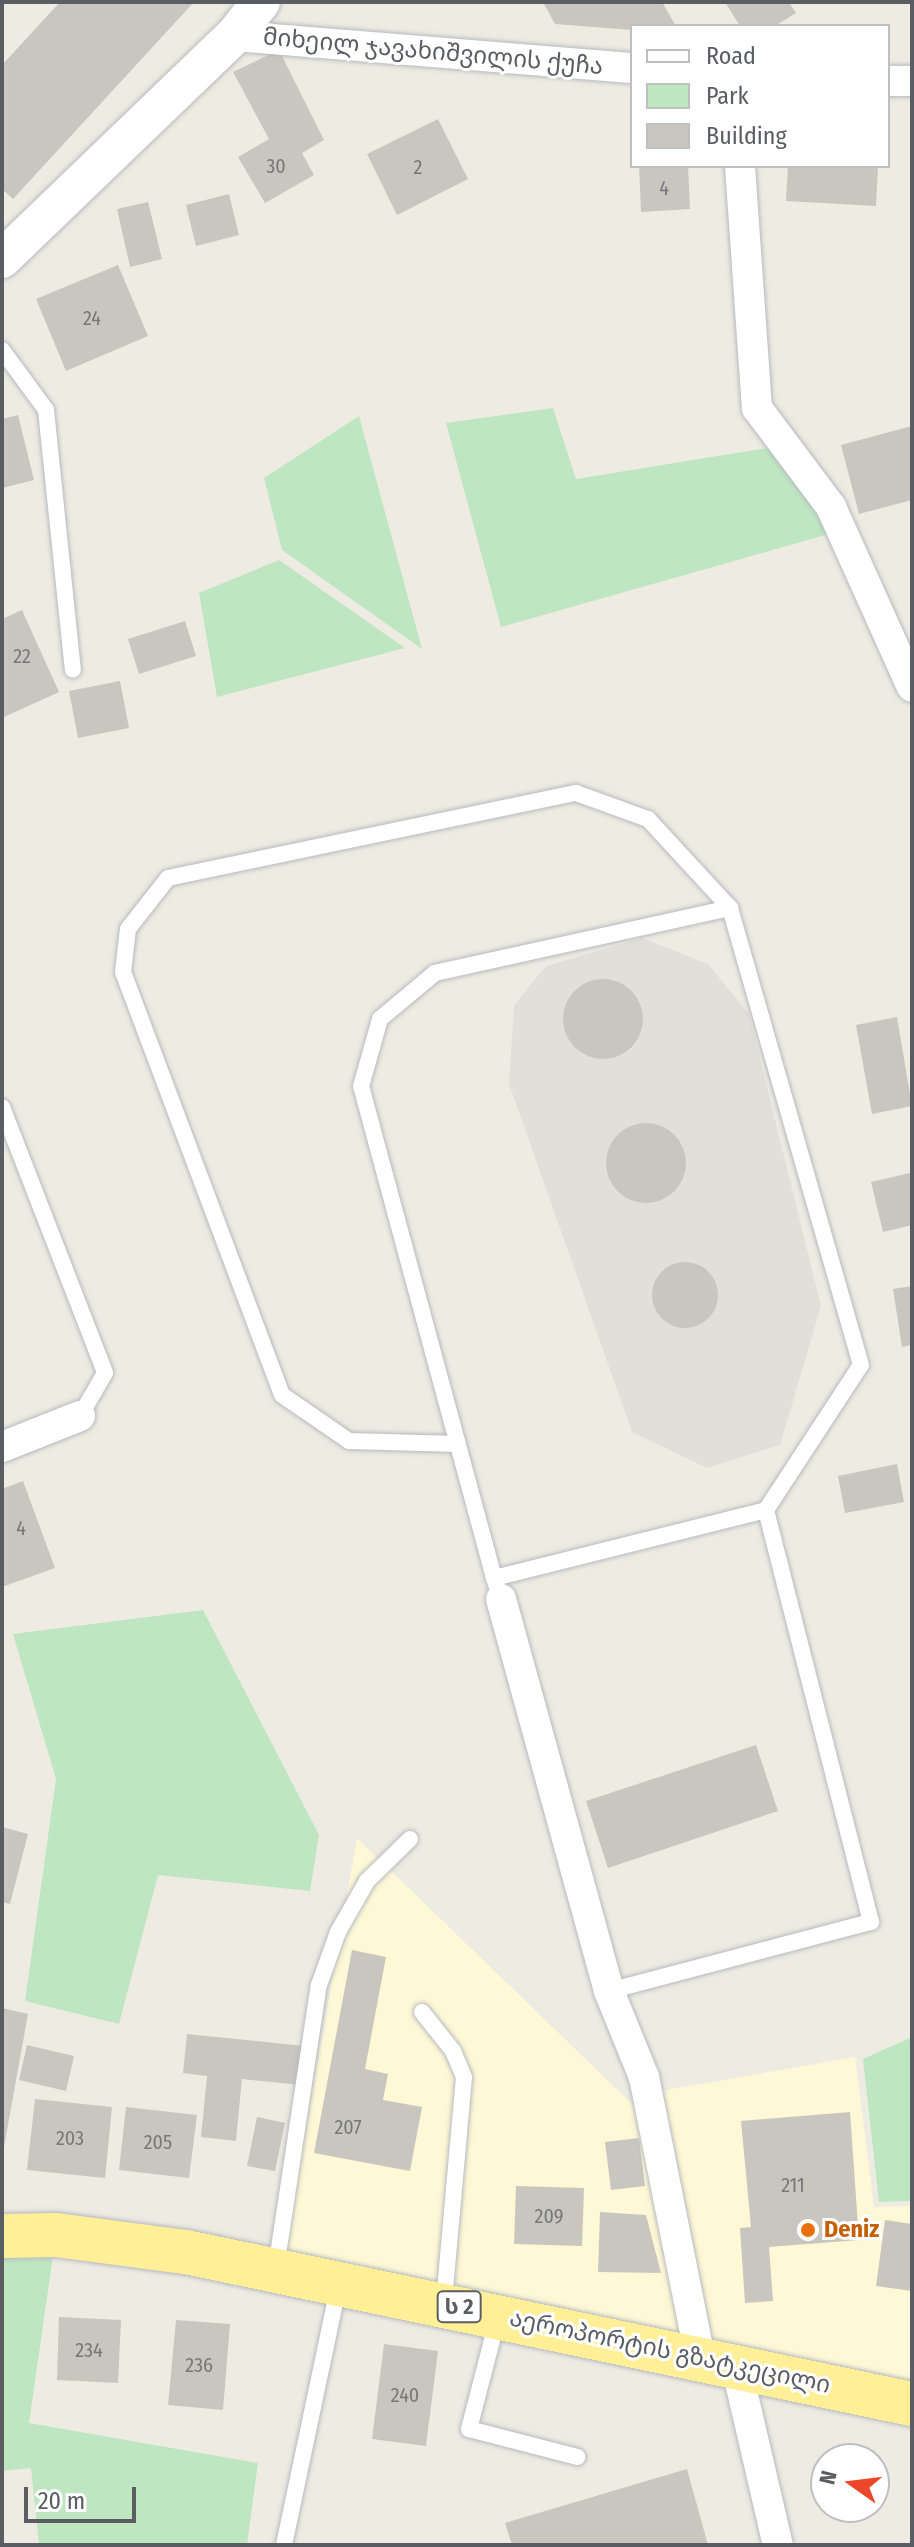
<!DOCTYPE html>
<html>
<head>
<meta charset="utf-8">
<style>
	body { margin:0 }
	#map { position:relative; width:914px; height:2547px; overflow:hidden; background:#eeece2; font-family:"Fira Sans Condensed","Noto Sans Georgian",sans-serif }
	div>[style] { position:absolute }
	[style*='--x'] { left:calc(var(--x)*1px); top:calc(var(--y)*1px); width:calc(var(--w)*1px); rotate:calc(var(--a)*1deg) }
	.commercial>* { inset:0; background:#fef8d6 }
	.industrial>* { inset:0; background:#e1dfda }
	.green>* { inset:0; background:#bee6c1 }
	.building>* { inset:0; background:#c8c6bf }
	.round { border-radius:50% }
	.roads { filter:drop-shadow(0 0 2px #b7babf) drop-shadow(0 0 2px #b7babf) }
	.service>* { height:16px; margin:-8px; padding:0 8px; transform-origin:8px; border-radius:8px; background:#fff }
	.minor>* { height:30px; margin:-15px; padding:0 15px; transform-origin:15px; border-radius:15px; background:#fff }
	.tertiary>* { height:38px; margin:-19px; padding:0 19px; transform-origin:19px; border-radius:19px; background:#fff }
	.trunk>* { height:44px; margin:-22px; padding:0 22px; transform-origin:22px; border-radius:22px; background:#fff097 }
	.dots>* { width:22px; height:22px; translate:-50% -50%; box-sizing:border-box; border:4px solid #fff; border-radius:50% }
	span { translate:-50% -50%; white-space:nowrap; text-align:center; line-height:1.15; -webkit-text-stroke:6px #fff; paint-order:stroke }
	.number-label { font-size:20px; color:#76787a }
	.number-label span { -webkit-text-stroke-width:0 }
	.shield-label span { padding:2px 6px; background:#fff; border:2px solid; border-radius:6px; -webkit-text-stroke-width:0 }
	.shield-label { font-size:22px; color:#5a5e63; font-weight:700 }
	.street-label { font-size:24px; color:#5a5e63 }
	.food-label { font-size:24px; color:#c56008; font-weight:700 }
	.left { translate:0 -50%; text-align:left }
	.frame { position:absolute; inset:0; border:4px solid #5a5e63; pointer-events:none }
	.legend { position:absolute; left:630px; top:24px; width:260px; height:144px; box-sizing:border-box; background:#fff; border:2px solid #bdbfc1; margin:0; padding:10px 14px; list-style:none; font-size:24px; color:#5a5e63 }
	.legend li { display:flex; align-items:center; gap:16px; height:40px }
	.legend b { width:40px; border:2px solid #bdbfc1 }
	.north { position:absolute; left:810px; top:2443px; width:80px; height:80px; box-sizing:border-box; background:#fff; border:2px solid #bdbfc1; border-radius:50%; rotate:284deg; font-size:22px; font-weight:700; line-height:32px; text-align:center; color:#5a5e63 }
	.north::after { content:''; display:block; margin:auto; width:28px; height:36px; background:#ec472a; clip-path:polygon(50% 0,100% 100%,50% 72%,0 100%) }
	.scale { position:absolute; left:24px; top:2487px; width:112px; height:36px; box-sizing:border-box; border:4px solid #5a5e63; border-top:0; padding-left:10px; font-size:24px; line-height:28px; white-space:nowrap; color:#5a5e63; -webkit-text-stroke:6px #fff; paint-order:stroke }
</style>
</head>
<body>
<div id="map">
	<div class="commercial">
		<i style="clip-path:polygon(357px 1838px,634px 2106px,692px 2348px,282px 2266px)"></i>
		<i style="clip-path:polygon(855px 2057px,874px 2207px,912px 2206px,912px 2396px,708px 2350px,649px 2093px)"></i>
	</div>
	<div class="industrial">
		<i style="clip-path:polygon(642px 938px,708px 964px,749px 1014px,821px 1306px,780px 1445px,707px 1468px,632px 1432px,509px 1084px,514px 1005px,546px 966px)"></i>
	</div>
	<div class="green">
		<i style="clip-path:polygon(553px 408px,576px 479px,791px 444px,829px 534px,501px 627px,446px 423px)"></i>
		<i style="clip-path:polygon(359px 416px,422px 649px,282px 550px,264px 478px)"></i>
		<i style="clip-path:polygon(279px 560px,405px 648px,217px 697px,199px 593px)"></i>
		<i style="clip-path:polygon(203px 1610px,319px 1835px,310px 1891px,158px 1875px,119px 2024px,25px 2001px,56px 1779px,13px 1634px)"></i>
		<i style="clip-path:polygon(912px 2037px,912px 2201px,879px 2202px,863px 2059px)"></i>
		<i style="clip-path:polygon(56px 2235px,29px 2423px,258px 2463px,247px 2545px,39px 2545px,31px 2468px,2px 2471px,2px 2236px)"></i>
	</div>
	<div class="building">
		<i style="clip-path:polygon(60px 2px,194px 2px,13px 199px,2px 189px,2px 65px)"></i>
		<i style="clip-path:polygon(543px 2px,662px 2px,676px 26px,632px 26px,632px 30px,555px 24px)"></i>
		<i style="clip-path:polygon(725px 2px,789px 2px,796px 13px,775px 26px,740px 26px)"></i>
		<i style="clip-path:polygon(279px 50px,324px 140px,302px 153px,314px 175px,265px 203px,238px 157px,269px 139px,233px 72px)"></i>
		<i style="clip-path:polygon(438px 119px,468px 179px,397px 215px,367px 154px)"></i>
		<i style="clip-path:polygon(639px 166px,688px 166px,690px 209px,641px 212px)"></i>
		<i style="clip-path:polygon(788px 166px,878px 166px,876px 206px,786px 201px)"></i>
		<i style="clip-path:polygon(229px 194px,239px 235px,196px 246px,186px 205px)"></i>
		<i style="clip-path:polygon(148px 202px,162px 259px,130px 267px,117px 209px)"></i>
		<i style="clip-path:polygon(118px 265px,148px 336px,66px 371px,36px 299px)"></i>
		<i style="clip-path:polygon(18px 415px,34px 480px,2px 488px,2px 419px)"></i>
		<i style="clip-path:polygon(912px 426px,912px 500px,859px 514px,841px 445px)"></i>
		<i style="clip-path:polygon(22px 610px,59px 692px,2px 718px,2px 619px)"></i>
		<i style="clip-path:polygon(185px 621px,196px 656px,139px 674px,128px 639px)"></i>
		<i style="clip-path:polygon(120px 681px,129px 728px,78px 738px,69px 691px)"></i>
		<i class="round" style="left:563px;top:979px;width:80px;height:80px"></i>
		<i style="clip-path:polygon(897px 1017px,912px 1106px,872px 1114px,856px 1025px)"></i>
		<i class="round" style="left:606px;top:1123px;width:80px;height:80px"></i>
		<i style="clip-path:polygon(910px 1173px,912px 1225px,883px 1232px,871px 1182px)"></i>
		<i class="round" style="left:652px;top:1262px;width:66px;height:66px"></i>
		<i style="clip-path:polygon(912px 1286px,912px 1345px,902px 1347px,893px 1289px)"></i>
		<i style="clip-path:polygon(897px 1464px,904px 1502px,845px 1513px,838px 1476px)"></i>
		<i style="clip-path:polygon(23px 1481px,55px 1568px,2px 1587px,2px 1489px)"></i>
		<i style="clip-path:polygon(756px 1745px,778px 1811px,608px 1868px,586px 1801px)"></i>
		<i style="clip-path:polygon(2px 1827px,28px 1834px,10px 1904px,2px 1902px)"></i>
		<i style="clip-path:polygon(352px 1950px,386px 1957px,365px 2069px,388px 2074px,383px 2100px,422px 2107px,410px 2171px,314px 2153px)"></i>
		<i style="clip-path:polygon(2px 2008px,28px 2014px,4px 2147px,2px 2147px)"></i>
		<i style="clip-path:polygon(187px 2034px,304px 2046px,301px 2085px,242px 2079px,236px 2141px,201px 2137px,207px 2076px,183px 2073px)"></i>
		<i style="clip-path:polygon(27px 2045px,74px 2056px,66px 2091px,19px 2080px)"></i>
		<i style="clip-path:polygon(35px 2099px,112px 2107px,105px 2178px,27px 2170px)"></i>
		<i style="clip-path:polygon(126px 2107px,197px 2115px,189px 2178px,119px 2170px)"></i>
		<i style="clip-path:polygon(850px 2112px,859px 2240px,769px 2247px,773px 2301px,745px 2303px,740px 2228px,751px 2227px,741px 2121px)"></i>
		<i style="clip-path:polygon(257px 2117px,285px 2123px,275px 2171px,247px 2166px)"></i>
		<i style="clip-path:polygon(639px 2138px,645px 2186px,611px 2190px,605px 2142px)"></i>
		<i style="clip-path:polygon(516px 2186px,584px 2188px,582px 2246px,514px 2244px)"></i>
		<i style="clip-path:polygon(600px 2212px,646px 2215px,661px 2273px,598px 2272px)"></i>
		<i style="clip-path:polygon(885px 2220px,912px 2224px,912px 2291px,876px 2286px)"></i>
		<i style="clip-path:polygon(59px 2317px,121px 2320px,118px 2383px,57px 2380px)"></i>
		<i style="clip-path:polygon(176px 2320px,230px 2324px,223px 2410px,168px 2405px)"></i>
		<i style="clip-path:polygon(384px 2344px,438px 2351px,426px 2446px,372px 2439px)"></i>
		<i style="clip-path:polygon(687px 2469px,708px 2545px,512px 2545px,505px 2523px)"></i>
	</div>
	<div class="roads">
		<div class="service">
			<i style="--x:2;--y:350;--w:74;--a:53.7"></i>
			<i style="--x:46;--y:410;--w:261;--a:84.1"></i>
			<i style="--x:2;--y:1107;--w:285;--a:68.8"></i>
			<i style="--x:105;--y:1373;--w:50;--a:120.2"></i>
			<i style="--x:458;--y:1444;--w:109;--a:-178.4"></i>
			<i style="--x:349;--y:1441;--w:81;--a:-145.5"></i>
			<i style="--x:282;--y:1395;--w:452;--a:-110.6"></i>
			<i style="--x:123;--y:972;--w:43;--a:-83.4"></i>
			<i style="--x:128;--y:929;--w:65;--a:-51.9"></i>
			<i style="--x:168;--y:878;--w:417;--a:-11.8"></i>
			<i style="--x:576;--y:793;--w:77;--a:19.9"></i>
			<i style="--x:648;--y:819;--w:121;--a:47.3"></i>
			<i style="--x:494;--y:1578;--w:280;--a:-14"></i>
			<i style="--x:766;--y:1510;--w:173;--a:-56.8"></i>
			<i style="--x:861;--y:1365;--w:475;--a:-106"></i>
			<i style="--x:730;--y:908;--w:302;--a:167.6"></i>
			<i style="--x:435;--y:973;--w:72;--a:140.1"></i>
			<i style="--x:380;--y:1019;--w:70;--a:105.8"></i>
			<i style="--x:361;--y:1086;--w:510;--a:74.87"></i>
			<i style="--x:494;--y:1578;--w:22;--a:72"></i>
			<i style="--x:609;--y:1991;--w:271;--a:-14.8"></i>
			<i style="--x:871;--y:1922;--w:425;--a:-104.3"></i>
			<i style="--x:422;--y:2012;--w:50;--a:51.5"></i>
			<i style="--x:453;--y:2051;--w:28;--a:67"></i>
			<i style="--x:464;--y:2077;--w:227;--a:95.1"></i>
			<i style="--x:276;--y:2268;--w:286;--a:-81.4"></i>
			<i style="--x:319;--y:1985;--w:56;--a:-70.3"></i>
			<i style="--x:338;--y:1932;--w:59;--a:-60.4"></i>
			<i style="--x:367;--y:1881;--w:60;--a:-44.3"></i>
			<i style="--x:498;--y:2317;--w:116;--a:104.5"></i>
			<i style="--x:469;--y:2429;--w:112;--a:14.5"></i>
			<i style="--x:284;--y:2545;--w:267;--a:-78.1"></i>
		</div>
		<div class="minor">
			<i style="--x:234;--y:36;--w:399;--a:4.6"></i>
			<i style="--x:888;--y:81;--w:24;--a:0"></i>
			<i style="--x:740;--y:166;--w:243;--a:86"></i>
			<i style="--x:757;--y:408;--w:124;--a:53.2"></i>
			<i style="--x:831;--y:507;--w:197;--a:65.8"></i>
			<i style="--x:2;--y:1447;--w:84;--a:-21.7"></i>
			<i style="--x:501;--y:1599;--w:407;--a:74.6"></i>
			<i style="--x:609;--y:1991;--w:93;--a:67.9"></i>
			<i style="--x:644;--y:2077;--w:286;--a:78.7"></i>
			<i style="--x:736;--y:2365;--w:185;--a:76.9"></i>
		</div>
		<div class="tertiary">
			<i style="--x:2;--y:259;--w:322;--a:-43.9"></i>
			<i style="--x:234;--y:36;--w:43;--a:-51.5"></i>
		</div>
		<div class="trunk">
			<i style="--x:2;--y:2236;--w:54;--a:-1.1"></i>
			<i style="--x:56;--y:2235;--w:131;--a:7.5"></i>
			<i style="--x:186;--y:2252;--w:742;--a:11.83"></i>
		</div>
	</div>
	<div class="dots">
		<i style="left:808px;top:2230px;background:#e8710a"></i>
	</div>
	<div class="number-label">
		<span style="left:276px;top:166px">30</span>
		<span style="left:418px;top:167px">2</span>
		<span style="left:664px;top:188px">4</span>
		<span style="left:92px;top:318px">24</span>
		<span style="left:22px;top:656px">22</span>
		<span style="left:21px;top:1528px">4</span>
		<span style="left:348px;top:2127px">207</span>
		<span style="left:70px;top:2138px">203</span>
		<span style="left:158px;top:2142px">205</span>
		<span style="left:793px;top:2185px">211</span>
		<span style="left:549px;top:2216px">209</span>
		<span style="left:89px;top:2350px">234</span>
		<span style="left:199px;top:2365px">236</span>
		<span style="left:405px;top:2395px">240</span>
	</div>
	<div class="shield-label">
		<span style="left:459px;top:2307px">ს 2</span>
	</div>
	<div class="street-label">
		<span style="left:433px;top:52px;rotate:5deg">მიხეილ ჯავახიშვილის ქუჩა</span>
		<span style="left:670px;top:2352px;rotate:12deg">აეროპორტის გზატკეცილი</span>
	</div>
	<div class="food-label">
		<span class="left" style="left:824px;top:2230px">Deniz</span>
	</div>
	<div class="frame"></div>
	<ul class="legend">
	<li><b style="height:10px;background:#fff"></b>Road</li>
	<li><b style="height:22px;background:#bee6c1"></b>Park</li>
	<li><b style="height:22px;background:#c8c6bf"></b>Building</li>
	</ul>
	<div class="north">N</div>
	<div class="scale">20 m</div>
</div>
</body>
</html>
